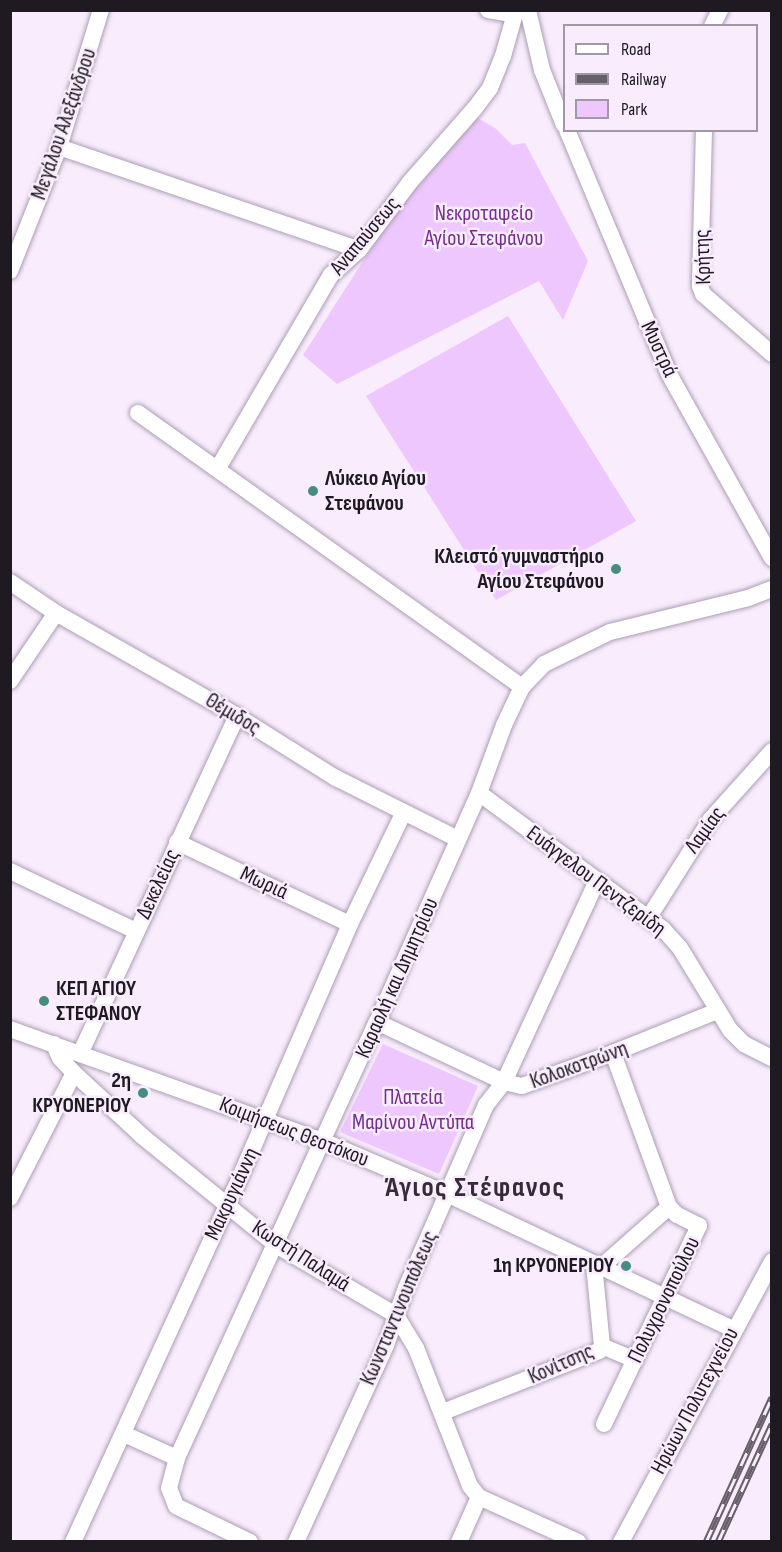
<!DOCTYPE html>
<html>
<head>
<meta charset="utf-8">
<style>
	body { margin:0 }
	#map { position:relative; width:782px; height:1552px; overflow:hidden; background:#f8ecfd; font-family:"Sofia Sans Condensed",sans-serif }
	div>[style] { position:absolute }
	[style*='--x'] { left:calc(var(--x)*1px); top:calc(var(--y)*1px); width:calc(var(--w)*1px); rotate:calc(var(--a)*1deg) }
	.green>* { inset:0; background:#edc7fd }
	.roads { filter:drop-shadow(0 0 2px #ac9eb2) drop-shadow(0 0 2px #ac9eb2) }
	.minor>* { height:16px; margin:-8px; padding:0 8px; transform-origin:8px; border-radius:8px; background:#fff }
	.rail>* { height:7px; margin-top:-3.5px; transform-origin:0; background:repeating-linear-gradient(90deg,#f8ecfd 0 14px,#67606a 0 28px); box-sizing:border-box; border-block:2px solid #67606a }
	.dots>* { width:16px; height:16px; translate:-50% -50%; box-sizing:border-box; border:3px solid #f8ecfd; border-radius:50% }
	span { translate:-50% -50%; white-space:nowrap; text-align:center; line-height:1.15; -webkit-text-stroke:5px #f8ecfd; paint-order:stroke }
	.street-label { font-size:22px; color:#1f1a21 }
	.park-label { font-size:22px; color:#742e8e }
	.poi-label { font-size:22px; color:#1f1a21; font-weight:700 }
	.left { translate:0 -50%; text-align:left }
	.right { translate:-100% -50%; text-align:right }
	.district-label { font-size:28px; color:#362a3b; font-weight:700; letter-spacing:1.5px }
	.frame { position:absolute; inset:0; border:12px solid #1f1a21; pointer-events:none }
	.legend { position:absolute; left:563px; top:24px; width:195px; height:108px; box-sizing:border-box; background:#f8ecfd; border:2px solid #a198a5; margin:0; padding:8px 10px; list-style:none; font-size:18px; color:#1f1a21 }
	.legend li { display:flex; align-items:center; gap:12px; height:30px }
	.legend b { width:30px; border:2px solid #a198a5 }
</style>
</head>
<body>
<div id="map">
	<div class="green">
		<i style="clip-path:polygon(476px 117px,495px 128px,512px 145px,525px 143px,588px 261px,563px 320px,539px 281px,337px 384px,303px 355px,390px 219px)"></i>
		<i style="clip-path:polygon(508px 316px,636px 521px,496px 600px,366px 396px)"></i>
		<i style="clip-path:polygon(383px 1044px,478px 1086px,439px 1174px,340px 1132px)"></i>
	</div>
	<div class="roads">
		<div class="minor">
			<i style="--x:488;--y:10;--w:27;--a:10"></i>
			<i style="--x:528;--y:10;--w:62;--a:76.9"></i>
			<i style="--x:542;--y:70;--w:59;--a:68.2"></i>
			<i style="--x:712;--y:26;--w:18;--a:-63"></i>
			<i style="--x:567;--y:130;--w:264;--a:67.3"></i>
			<i style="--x:669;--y:374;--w:211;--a:60.8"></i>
			<i style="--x:704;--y:130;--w:156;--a:91.5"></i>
			<i style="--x:700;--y:286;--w:9;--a:69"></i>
			<i style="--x:703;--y:294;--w:91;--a:41"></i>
			<i style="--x:59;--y:147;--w:317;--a:18.9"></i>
			<i style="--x:10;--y:271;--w:133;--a:-68.4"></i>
			<i style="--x:59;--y:147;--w:143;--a:-73"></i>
			<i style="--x:138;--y:413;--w:472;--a:35.5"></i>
			<i style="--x:218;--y:468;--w:224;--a:-59.7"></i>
			<i style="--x:331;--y:275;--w:38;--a:-42"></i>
			<i style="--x:359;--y:250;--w:85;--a:-53.1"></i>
			<i style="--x:410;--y:182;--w:98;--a:-48.7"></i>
			<i style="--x:475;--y:108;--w:25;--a:-53"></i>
			<i style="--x:490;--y:88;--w:35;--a:-68"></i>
			<i style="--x:503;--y:56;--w:48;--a:-74.2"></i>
			<i style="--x:10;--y:582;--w:55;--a:34"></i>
			<i style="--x:56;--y:613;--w:208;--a:29.6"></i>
			<i style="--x:237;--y:716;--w:117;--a:32.1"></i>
			<i style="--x:336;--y:778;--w:136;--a:26.6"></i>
			<i style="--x:10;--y:681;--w:82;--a:-55.9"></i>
			<i style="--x:479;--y:793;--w:229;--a:36.5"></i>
			<i style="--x:663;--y:929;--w:25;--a:48"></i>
			<i style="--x:680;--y:948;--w:96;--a:58.6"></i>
			<i style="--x:730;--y:1030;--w:20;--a:45"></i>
			<i style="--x:744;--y:1044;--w:31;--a:27"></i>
			<i style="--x:177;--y:842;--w:191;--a:25.4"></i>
			<i style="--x:10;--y:871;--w:140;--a:25.5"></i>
			<i style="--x:649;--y:917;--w:116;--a:-57.7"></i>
			<i style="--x:711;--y:819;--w:91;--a:-48.1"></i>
			<i style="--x:377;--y:1022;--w:140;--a:25.3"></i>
			<i style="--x:504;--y:1082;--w:18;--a:13"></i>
			<i style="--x:522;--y:1086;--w:97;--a:-19.9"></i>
			<i style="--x:613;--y:1053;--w:112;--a:-22"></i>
			<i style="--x:10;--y:1029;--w:332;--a:19.7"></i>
			<i style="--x:323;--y:1141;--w:135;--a:23.1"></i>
			<i style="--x:447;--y:1194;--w:316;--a:25.3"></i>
			<i style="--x:54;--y:1044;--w:15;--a:67"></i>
			<i style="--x:60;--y:1058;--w:21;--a:47"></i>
			<i style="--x:74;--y:1073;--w:93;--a:42.8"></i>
			<i style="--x:142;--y:1136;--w:173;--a:39.1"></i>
			<i style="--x:276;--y:1245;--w:139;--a:30.3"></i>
			<i style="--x:396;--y:1315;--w:39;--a:59"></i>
			<i style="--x:416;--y:1348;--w:148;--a:68.6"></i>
			<i style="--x:470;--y:1486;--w:14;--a:51"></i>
			<i style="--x:479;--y:1497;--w:109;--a:24.4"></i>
			<i style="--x:80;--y:1054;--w:373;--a:-65.1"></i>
			<i style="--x:10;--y:1198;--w:140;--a:-62.9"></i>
			<i style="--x:601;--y:1267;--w:91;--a:-41.4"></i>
			<i style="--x:602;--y:1346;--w:36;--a:23"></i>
			<i style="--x:443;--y:1412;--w:168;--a:-21.4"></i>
			<i style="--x:599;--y:1351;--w:6;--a:-59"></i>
			<i style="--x:602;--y:1346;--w:82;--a:-95.6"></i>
			<i style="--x:604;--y:1424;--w:220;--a:-64.4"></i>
			<i style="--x:699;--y:1226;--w:25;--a:-153"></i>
			<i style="--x:677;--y:1215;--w:11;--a:-135"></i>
			<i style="--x:669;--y:1207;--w:164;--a:-110"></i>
			<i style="--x:124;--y:1434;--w:58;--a:24.4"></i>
			<i style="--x:73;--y:1542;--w:386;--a:-65.4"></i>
			<i style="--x:234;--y:1191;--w:291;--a:-66.5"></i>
			<i style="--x:350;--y:924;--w:124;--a:-64.3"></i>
			<i style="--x:250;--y:1542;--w:82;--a:-154.1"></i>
			<i style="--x:176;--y:1506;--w:19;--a:-111"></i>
			<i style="--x:169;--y:1488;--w:31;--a:-75"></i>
			<i style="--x:177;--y:1458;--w:480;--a:-65.4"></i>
			<i style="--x:377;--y:1022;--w:251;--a:-66"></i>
			<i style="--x:479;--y:793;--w:72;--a:-69.8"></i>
			<i style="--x:504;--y:725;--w:42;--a:-64.7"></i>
			<i style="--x:522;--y:687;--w:32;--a:-46"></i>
			<i style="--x:544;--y:664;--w:73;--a:-25.9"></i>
			<i style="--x:610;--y:632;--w:142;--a:-13.8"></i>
			<i style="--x:748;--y:598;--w:26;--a:-21"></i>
			<i style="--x:296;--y:1542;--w:217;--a:-65.4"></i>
			<i style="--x:386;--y:1345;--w:60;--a:-70.7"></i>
			<i style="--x:406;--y:1288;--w:200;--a:-66.4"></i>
			<i style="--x:486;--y:1105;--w:29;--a:-52"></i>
			<i style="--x:504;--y:1082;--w:221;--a:-65.2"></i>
			<i style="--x:459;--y:1542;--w:49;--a:-66"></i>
			<i style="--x:621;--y:1542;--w:319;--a:-61.7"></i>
		</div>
	</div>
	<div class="rail">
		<i style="--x:706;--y:1542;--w:159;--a:-65.5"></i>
		<i style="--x:718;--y:1542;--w:130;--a:-65.4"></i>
	</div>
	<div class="dots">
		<i style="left:313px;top:491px;background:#478c82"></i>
		<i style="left:616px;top:569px;background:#478c82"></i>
		<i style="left:44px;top:1001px;background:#478c82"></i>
		<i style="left:143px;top:1093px;background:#478c82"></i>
		<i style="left:626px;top:1266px;background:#478c82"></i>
	</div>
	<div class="street-label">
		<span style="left:64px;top:124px;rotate:-71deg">Μεγάλου Αλεξάνδρου</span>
		<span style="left:365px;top:236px;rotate:-50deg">Αναπαύσεως</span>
		<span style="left:703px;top:257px;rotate:-92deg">Κρήτης</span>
		<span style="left:659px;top:349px;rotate:65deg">Μυστρά</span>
		<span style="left:233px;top:714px;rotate:31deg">Θέμιδος</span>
		<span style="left:705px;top:830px;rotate:-54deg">Λαμίας</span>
		<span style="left:596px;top:881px;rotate:37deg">Ευάγγελου Πεντζερίδη</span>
		<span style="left:264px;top:883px;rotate:25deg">Μωριά</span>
		<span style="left:158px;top:884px;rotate:-65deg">Δεκελείας</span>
		<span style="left:397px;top:978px;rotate:-66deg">Καραολή και Δημητρίου</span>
		<span style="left:579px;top:1065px;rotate:-20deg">Κολοκοτρώνη</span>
		<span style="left:294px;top:1132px;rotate:21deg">Κοιμήσεως Θεοτόκου</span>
		<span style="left:232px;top:1194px;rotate:-65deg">Μακρυγιάννη</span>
		<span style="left:301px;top:1256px;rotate:33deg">Κωστή Παλαμά</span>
		<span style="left:664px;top:1300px;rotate:-64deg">Πολυχρονοπούλου</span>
		<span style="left:399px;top:1308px;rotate:-67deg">Κωνσταντινουπόλεως</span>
		<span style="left:561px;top:1364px;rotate:-24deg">Κονίτσης</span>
		<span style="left:695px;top:1401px;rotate:-62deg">Ηρώων Πολυτεχνείου</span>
	</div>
	<div class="park-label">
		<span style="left:484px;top:226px">Νεκροταφείο<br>Αγίου Στεφάνου</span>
		<span style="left:413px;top:1110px">Πλατεία<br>Μαρίνου Αντύπα</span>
	</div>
	<div class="poi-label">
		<span class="left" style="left:325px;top:491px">Λύκειο Αγίου<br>Στεφάνου</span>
		<span class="right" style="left:604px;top:569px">Κλειστό γυμναστήριο<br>Αγίου Στεφάνου</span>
		<span class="left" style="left:56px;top:1001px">ΚΕΠ ΑΓΙΟΥ<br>ΣΤΕΦΑΝΟΥ</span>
		<span class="right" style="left:131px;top:1093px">2η<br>ΚΡΥΟΝΕΡΙΟΥ</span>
		<span class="right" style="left:614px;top:1266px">1η ΚΡΥΟΝΕΡΙΟΥ</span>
	</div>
	<div class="district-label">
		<span style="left:475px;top:1188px">Άγιος Στέφανος</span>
	</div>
	<div class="frame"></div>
	<ul class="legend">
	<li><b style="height:8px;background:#fff"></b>Road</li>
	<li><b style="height:8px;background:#67606a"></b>Railway</li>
	<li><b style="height:16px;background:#edc7fd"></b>Park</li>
	</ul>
</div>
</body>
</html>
